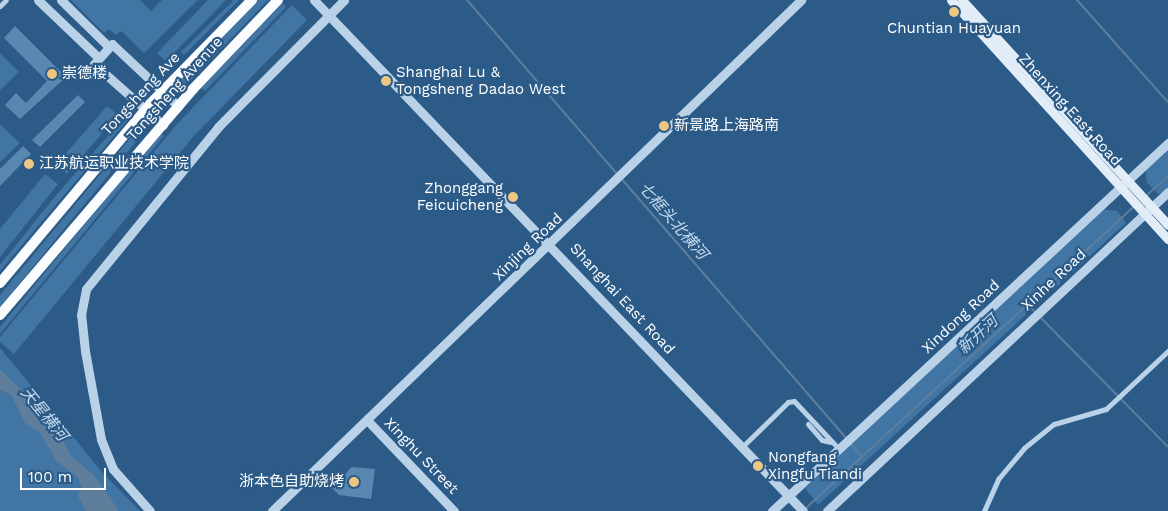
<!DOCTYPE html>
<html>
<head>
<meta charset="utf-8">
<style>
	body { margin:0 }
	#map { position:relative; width:1168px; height:511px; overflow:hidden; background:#2c5b88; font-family:"Work Sans","Noto Sans SC",sans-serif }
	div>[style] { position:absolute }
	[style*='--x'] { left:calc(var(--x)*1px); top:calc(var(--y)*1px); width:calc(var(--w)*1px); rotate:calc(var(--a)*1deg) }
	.green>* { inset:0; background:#4175a4 }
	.water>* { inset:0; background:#5e7e9c }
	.stream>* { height:2px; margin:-1px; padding:0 1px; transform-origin:1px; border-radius:1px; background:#5e7e9c }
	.building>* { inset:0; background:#5887b1 }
	.minor>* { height:5px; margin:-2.5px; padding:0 2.5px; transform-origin:2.5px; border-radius:2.5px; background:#b9d2e8 }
	.tertiary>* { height:9px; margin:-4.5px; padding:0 4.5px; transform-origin:4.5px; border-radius:4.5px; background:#b9d2e8 }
	.secondary>* { height:9px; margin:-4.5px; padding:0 4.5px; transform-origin:4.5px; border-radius:4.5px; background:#e2edf8 }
	.primary>* { height:10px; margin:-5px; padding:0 5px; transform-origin:5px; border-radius:5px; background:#fbfcfe }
	.dots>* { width:14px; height:14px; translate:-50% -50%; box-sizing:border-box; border:2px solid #2c5b88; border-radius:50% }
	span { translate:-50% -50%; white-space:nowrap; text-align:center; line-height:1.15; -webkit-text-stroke:4.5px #2c5b88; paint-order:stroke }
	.poi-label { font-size:15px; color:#fff }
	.left { translate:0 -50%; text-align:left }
	.right { translate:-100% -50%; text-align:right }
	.street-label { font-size:15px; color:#fff }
	.water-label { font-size:16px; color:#c5dbef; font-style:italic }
	.scale { position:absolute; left:20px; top:468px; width:86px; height:22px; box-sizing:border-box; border:2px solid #fff; border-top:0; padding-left:6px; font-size:15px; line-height:18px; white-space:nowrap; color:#fff; -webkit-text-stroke:4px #2c5b88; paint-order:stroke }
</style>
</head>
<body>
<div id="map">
	<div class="green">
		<i style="clip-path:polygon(71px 0,140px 0,151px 11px,162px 0,198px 0,144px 53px,121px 31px,116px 35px,109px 29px,104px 33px)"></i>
		<i style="clip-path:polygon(208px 0,226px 0,166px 61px,157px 53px)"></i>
		<i style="clip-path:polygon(234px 0,239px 0,184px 55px,181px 52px)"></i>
		<i style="clip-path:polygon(258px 0,268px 0,169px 103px,164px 98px)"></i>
		<i style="clip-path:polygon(283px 3px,286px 7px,205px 91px,201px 88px)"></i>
		<i style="clip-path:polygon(292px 5px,307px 20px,193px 137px,14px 354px,0 342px,0 337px,177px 124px)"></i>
		<i style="clip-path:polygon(0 53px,19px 72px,0 90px)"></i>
		<i style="clip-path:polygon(107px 106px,118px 115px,67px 174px,56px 165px)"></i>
		<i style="clip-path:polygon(133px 107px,136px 110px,0 271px,0 265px,53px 199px)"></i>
		<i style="clip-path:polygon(147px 118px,152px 122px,0 307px,0 295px)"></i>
		<i style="clip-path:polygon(0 124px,20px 143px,0 162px)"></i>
		<i style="clip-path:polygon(160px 133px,164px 136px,0 334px,0 327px)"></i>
		<i style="clip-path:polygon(1168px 148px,1168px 189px,1158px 194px,1147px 183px,1145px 169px)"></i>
		<i style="clip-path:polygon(45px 174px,58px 184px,0 257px,0 229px)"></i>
		<i style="clip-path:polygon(1102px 209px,1117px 211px,1126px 223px,818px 505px,805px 488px)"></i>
		<i style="clip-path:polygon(0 348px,103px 473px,140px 511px,0 511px)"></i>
	</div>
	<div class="water">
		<i style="clip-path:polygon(0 369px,20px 389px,39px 420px,63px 440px,71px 456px,93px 474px,119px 511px,86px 511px,78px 496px,82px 487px,78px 478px,56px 460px,41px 434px,25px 423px,12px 396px,0 389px)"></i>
	</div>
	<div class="stream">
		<i style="--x:467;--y:0;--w:230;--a:49.2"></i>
		<i style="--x:1077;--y:0;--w:137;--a:48.3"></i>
		<i style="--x:620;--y:177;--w:345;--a:49.1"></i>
		<i style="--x:1146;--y:196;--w:30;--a:-42"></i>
		<i style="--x:1028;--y:304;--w:11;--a:49"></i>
		<i style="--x:1040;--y:317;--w:182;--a:45.4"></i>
		<i style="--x:849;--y:442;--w:20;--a:49"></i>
		<i style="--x:805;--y:509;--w:448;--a:-42.6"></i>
	</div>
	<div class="building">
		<i style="clip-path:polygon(15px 26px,66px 77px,20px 119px,5px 105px,16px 93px,26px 103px,47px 81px,4px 38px)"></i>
		<i style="clip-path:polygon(78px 95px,85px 102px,40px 147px,32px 140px)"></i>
		<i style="clip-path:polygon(23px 146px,31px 154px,0 186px,0 169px)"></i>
		<i style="clip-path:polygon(352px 467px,375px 469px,371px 499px,339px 495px,331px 487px)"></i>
	</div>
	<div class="minor">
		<i style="--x:0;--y:6;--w:8;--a:-45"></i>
		<i style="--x:808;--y:424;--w:21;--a:49"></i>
		<i style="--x:822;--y:440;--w:9;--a:13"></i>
		<i style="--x:743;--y:446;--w:63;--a:-44.4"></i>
		<i style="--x:788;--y:402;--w:6;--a:-9"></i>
		<i style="--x:794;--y:401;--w:66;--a:46.8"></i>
		<i style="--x:984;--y:511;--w:36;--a:-66"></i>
		<i style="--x:999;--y:478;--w:39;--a:-50"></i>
		<i style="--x:1024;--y:448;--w:38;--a:-39"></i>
		<i style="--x:1054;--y:424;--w:54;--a:-16.1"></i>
		<i style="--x:1106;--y:409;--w:85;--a:-43.1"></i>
	</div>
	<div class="tertiary">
		<i style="--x:38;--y:0;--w:84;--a:43.6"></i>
		<i style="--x:61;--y:0;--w:67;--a:44.4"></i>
		<i style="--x:314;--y:0;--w:707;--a:46.26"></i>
		<i style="--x:163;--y:125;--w:92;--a:-138.5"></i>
		<i style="--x:94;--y:64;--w:27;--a:-48"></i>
		<i style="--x:112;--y:44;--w:91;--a:43.2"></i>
		<i style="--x:367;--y:420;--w:126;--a:46.3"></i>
		<i style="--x:150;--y:511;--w:56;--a:-131.4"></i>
		<i style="--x:113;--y:469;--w:32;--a:-112"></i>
		<i style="--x:101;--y:439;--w:89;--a:-100.3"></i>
		<i style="--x:85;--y:351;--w:36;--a:-96"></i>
		<i style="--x:81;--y:315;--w:26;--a:-79"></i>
		<i style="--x:86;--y:289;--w:209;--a:-50.8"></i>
		<i style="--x:218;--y:127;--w:179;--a:-45.2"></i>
		<i style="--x:272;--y:511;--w:736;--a:-44.01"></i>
		<i style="--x:772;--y:511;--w:541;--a:-42.9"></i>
		<i style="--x:827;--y:511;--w:467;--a:-43.1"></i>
	</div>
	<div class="secondary">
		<i style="--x:951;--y:0;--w:323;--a:47.8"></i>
		<i style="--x:962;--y:0;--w:305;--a:47.5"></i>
	</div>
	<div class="primary">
		<i style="--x:0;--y:283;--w:234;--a:-50"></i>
		<i style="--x:150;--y:104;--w:146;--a:-45.6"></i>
		<i style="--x:0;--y:315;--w:297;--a:-49.5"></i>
		<i style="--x:193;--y:89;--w:123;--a:-46.3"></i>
	</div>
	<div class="dots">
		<i style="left:954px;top:12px;background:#edc682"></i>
		<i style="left:52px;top:74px;background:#edc682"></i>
		<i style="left:386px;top:81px;background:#edc682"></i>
		<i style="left:664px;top:126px;background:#edc682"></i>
		<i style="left:29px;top:164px;background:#edc682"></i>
		<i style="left:513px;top:197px;background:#edc682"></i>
		<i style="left:758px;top:466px;background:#edc682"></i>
		<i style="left:354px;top:482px;background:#edc682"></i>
	</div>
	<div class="poi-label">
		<span style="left:954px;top:29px">Chuntian Huayuan</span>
		<span class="left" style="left:396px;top:81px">Shanghai Lu &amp;<br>Tongsheng Dadao West</span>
		<span class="left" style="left:62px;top:74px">崇德楼</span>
		<span class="left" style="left:674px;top:126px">新景路上海路南</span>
		<span class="left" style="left:39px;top:164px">江苏航运职业技术学院</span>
		<span class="right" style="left:503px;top:197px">Zhonggang<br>Feicuicheng</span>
		<span class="left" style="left:768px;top:466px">Nongfang<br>Xingfu Tiandi</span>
		<span class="right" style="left:344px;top:482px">浙本色自助烧烤</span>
	</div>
	<div class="street-label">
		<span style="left:175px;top:89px;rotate:-48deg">Tongsheng Avenue</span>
		<span style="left:141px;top:94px;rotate:-47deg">Tongsheng Ave</span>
		<span style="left:1070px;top:110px;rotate:48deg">Zhenxing East Road</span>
		<span style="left:528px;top:247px;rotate:-44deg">Xinjing Road</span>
		<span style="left:1054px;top:280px;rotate:-43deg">Xinhe Road</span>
		<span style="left:622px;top:299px;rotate:47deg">Shanghai East Road</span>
		<span style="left:961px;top:317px;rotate:-43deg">Xindong Road</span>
		<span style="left:421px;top:456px;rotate:46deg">Xinghu Street</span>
	</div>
	<div class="water-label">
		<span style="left:673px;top:221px;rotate:49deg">七框头北横河</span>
		<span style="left:978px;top:335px;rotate:-43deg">新开河</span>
		<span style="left:44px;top:414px;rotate:51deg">天星横河</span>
	</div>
	<div class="scale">100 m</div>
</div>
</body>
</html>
